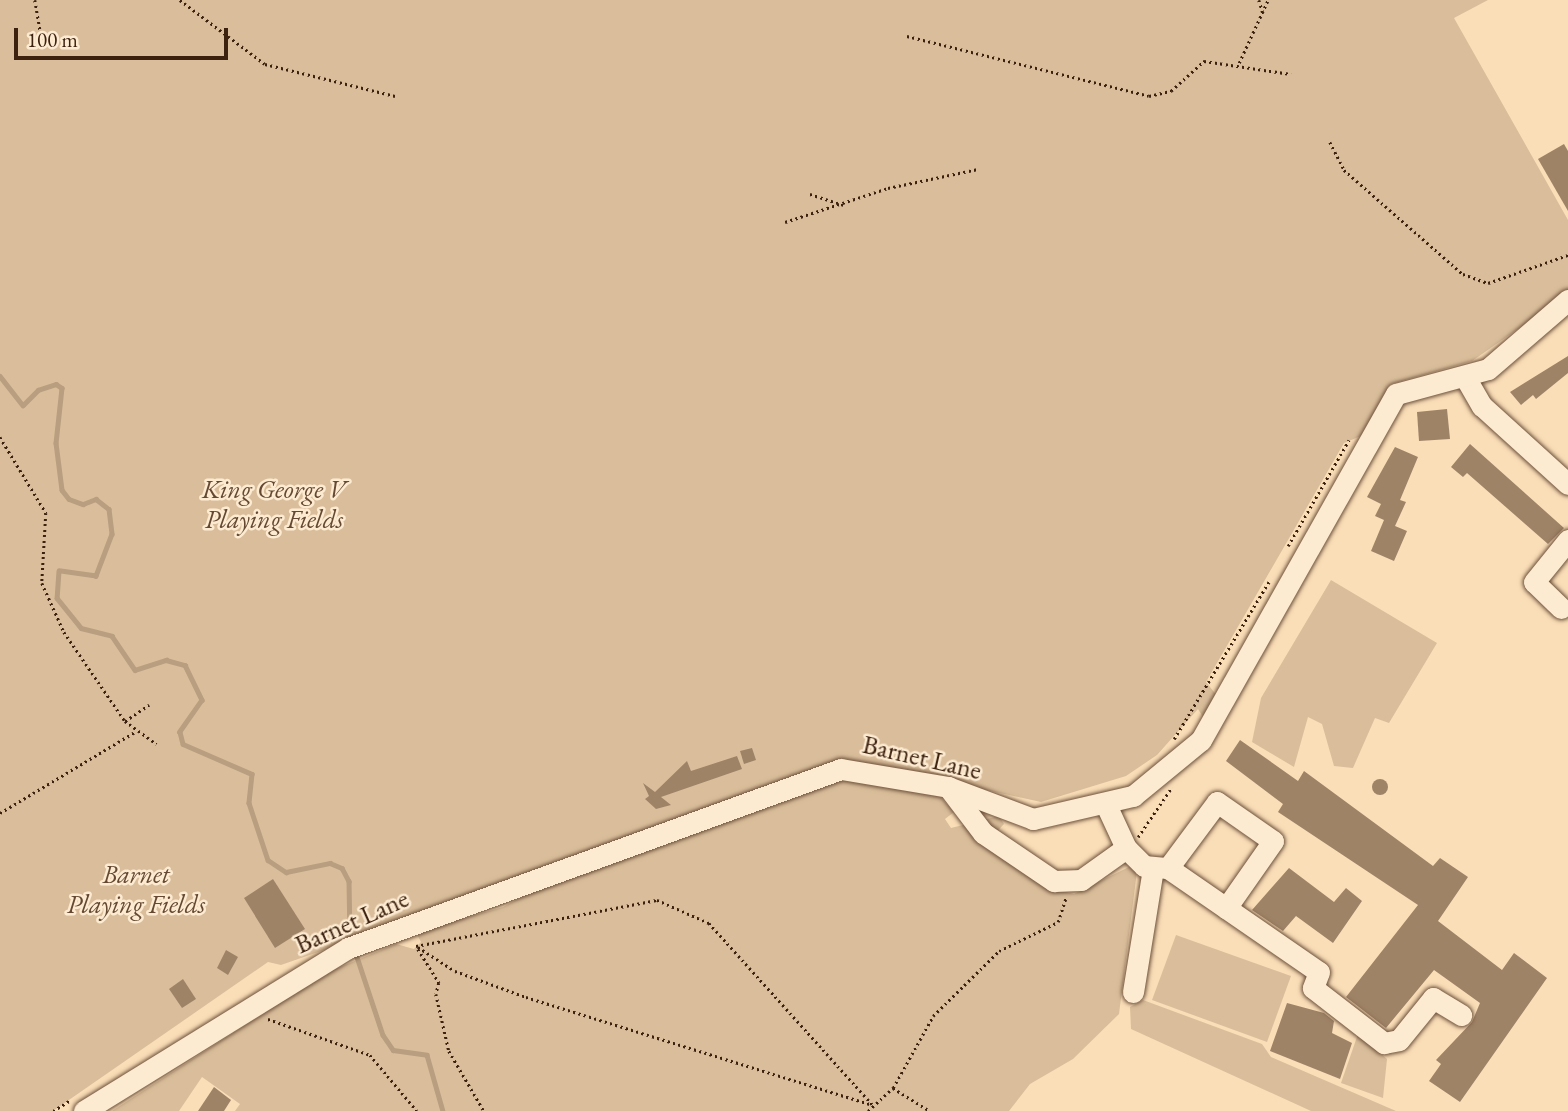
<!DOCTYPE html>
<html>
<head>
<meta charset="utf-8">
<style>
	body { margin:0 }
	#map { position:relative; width:1568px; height:1111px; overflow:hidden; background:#fadeb8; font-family:"EB Garamond",serif }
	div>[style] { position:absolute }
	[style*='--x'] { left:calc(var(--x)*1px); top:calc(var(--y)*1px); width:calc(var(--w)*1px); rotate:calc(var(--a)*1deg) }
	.green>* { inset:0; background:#dabe9b }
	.stream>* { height:4.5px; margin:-2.25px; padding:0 2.25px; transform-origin:2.25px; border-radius:2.25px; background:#b99e7f }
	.building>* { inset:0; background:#9f8367 }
	.round { border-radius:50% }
	.path>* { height:2.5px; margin-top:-1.25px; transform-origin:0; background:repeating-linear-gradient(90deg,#3c210f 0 2px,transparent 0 5.5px) }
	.roads { filter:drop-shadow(0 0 2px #6c5039) drop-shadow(0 0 2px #6c5039) }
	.minor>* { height:21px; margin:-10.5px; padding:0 10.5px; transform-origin:10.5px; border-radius:10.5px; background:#fcead1 }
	span { translate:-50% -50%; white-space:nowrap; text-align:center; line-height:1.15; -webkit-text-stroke:5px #fcead1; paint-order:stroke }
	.park-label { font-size:26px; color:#644832; font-style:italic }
	.street-label { font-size:26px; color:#3c210f }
	.scale { position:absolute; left:14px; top:28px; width:214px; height:32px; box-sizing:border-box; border:4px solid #3c210f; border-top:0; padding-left:9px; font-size:21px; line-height:24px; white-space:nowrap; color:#3c210f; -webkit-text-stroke:5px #fcead1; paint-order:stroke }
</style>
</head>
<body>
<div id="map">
	<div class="green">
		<i style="clip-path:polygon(0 0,1488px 0,1454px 18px,1568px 220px,1568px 294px,1472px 361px,1391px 384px,1361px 436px,1344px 443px,1206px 682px,1226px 707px,1211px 730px,1198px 709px,1157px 755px,1126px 776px,1041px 802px,860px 762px,281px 965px,268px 962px,53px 1111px,0 1111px)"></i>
		<i style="clip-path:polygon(1331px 580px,1437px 643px,1389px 723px,1375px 718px,1353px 768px,1334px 766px,1322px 724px,1308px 717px,1294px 767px,1252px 742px,1261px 698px)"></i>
		<i style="clip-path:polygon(872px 779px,933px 789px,954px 812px,945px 819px,951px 828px,999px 816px,1004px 824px,987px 842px,1057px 890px,1074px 894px,1131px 866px,1137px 871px,1119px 1014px,1073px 1059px,1030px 1084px,1009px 1111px,235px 1111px,240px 1104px,202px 1077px,179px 1111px,112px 1111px,328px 972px,396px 944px,414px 949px,421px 942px,416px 932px,503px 907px,558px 878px,837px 781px)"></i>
		<i style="clip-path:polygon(1176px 935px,1291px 976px,1267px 1042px,1152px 1000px)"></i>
		<i style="clip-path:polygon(1143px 1000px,1262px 1044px,1271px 1057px,1396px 1111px,1311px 1111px,1131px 1029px,1130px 1007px)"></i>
		<i style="clip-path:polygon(1358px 1034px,1387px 1059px,1383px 1098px,1341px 1083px)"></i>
	</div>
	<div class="stream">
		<i style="--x:0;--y:376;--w:37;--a:52"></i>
		<i style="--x:23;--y:405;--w:21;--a:-45"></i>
		<i style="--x:38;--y:390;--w:19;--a:-18"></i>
		<i style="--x:56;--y:384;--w:7;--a:34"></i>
		<i style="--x:62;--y:388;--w:55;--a:96.2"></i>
		<i style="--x:56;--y:443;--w:47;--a:82.7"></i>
		<i style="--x:62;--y:490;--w:11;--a:52"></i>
		<i style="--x:69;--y:499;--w:15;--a:20"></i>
		<i style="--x:83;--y:504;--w:14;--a:-21"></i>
		<i style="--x:96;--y:499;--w:16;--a:38"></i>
		<i style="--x:109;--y:509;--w:25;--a:83"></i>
		<i style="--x:112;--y:534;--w:45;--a:110.9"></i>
		<i style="--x:96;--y:576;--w:37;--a:-172"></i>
		<i style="--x:59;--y:571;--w:27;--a:94"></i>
		<i style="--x:57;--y:598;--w:38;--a:51"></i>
		<i style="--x:81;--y:628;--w:32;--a:14"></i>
		<i style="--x:112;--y:636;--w:41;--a:55.9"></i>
		<i style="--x:135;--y:670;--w:33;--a:-18"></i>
		<i style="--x:166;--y:660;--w:20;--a:15"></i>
		<i style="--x:185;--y:665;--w:39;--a:64"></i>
		<i style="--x:202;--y:700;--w:39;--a:125"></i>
		<i style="--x:180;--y:732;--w:12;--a:76"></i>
		<i style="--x:183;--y:744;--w:75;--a:23.5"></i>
		<i style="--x:252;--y:774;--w:29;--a:96"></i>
		<i style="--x:249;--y:803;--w:60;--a:71.6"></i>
		<i style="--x:268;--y:860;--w:22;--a:34"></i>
		<i style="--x:286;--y:872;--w:45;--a:-11.6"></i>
		<i style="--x:330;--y:863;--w:13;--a:23"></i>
		<i style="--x:342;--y:868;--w:15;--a:62"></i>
		<i style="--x:349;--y:881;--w:58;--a:89"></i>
		<i style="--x:356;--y:954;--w:85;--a:71.6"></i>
		<i style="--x:383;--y:1035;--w:18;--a:56"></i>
		<i style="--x:393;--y:1050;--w:34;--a:8"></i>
		<i style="--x:427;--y:1055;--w:58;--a:74.1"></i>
	</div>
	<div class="building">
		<i style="clip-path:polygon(1564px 144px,1568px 151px,1568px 211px,1538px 159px)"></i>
		<i style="clip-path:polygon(1568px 356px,1568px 373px,1536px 399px,1533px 395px,1521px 405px,1510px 392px)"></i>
		<i style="clip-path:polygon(1447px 409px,1450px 439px,1419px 441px,1417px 412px)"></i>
		<i style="clip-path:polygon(1470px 444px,1564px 528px,1548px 544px,1467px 473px,1463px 477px,1451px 467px)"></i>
		<i style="clip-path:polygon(1395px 447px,1418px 457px,1400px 500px,1406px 502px,1395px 526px,1407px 531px,1394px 561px,1371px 551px,1384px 520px,1375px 516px,1381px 504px,1367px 497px)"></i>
		<i style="clip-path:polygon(1240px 740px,1298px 781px,1304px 771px,1433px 866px,1440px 858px,1468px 877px,1438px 921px,1502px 970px,1514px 953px,1547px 978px,1460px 1102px,1429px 1081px,1441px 1064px,1436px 1060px,1472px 1022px,1480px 1003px,1434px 970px,1386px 1028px,1346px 997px,1418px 905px,1278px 812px,1283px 804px,1226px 761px)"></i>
		<i style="clip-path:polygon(752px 748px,756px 760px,744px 764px,740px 751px)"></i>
		<i style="clip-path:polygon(737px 756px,742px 769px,661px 797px,671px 805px,656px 809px,645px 799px,649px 796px,643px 783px,655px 792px,687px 761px,691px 771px)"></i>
		<i class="round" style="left:1372px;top:779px;width:16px;height:16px"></i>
		<i style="clip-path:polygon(1289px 868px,1334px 902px,1346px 888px,1362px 901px,1333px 943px,1296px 916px,1283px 931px,1252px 910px)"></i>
		<i style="clip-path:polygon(273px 879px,305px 929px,275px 948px,244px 898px)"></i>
		<i style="clip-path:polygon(226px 950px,238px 957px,228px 975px,217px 968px)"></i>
		<i style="clip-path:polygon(183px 979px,196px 999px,182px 1008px,169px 989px)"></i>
		<i style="clip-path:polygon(1287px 1003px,1324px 1013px,1334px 1021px,1332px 1033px,1352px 1043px,1340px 1079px,1270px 1051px)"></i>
		<i style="clip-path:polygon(214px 1087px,231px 1100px,224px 1111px,198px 1111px)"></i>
	</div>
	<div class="path">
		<i style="--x:35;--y:0;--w:42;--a:80.3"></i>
		<i style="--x:180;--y:0;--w:106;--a:37"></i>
		<i style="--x:265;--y:64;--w:134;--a:13.8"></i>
		<i style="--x:1259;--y:0;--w:14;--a:73"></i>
		<i style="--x:907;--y:36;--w:249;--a:13.9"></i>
		<i style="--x:1149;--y:96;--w:23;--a:-13"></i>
		<i style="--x:1171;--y:91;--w:45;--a:-42.3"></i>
		<i style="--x:1204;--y:61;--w:88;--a:8.5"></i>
		<i style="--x:1239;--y:63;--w:69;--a:-65.3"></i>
		<i style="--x:1330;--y:142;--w:31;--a:63"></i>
		<i style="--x:1344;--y:170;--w:158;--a:41.2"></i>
		<i style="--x:1463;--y:274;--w:27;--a:20"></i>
		<i style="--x:1488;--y:283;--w:85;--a:-19.3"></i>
		<i style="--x:810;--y:194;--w:36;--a:18"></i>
		<i style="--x:785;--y:222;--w:108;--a:-18.3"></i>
		<i style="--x:888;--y:188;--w:92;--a:-11.9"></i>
		<i style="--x:0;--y:437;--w:89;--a:58.8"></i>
		<i style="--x:46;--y:513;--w:70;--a:93.3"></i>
		<i style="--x:42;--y:583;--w:54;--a:65.8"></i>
		<i style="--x:64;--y:632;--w:108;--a:55.6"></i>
		<i style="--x:125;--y:721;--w:39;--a:36"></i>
		<i style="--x:1288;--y:546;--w:122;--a:-60.1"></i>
		<i style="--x:125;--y:721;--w:29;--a:-34"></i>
		<i style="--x:1174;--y:739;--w:186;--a:-58.9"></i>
		<i style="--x:0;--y:813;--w:157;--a:-31"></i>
		<i style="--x:1138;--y:837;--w:60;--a:-55.8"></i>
		<i style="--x:416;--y:946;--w:245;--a:-10.8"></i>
		<i style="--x:657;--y:900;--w:57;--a:23.9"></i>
		<i style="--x:709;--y:923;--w:245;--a:48"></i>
		<i style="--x:418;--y:947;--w:44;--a:33"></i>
		<i style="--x:455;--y:971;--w:76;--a:20.1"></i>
		<i style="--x:526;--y:997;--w:360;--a:17.3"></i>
		<i style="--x:418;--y:949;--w:40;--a:58"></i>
		<i style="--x:439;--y:983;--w:11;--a:105"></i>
		<i style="--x:436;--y:994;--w:58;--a:77.2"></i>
		<i style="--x:449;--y:1051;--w:69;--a:59.7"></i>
		<i style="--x:268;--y:1019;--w:108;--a:19.4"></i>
		<i style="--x:370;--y:1055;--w:73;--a:50"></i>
		<i style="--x:893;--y:1088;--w:44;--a:31.9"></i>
		<i style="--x:53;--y:1111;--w:19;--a:-32"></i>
		<i style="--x:868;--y:1111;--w:34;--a:-43"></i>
		<i style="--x:893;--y:1088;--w:82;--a:-60.9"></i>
		<i style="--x:933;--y:1016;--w:93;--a:-44.6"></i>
		<i style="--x:999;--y:951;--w:66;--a:-26.2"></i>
		<i style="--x:1058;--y:922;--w:26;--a:-72"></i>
	</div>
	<div class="roads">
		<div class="minor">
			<i style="--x:1465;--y:377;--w:34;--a:60"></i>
			<i style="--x:1482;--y:406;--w:116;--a:42.2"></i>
			<i style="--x:1561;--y:608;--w:37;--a:-136"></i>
			<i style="--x:1534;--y:582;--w:54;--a:-51"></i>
			<i style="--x:948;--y:787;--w:58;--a:52.7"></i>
			<i style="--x:983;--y:833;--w:86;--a:34.1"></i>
			<i style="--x:1054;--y:881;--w:27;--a:-2"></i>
			<i style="--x:1081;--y:880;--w:55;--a:-35.4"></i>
			<i style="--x:1107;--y:807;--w:45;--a:65.1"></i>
			<i style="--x:1126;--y:848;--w:25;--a:45"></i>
			<i style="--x:1144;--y:866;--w:24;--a:5"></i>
			<i style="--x:1168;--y:868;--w:183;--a:34.6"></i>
			<i style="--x:1319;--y:972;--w:17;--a:111"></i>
			<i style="--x:1313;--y:988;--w:90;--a:37.8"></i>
			<i style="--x:1384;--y:1043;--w:15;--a:-11"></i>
			<i style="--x:1399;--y:1040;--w:54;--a:-51"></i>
			<i style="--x:1433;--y:998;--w:33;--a:31"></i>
			<i style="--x:1168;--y:868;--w:82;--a:-53.4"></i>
			<i style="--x:1217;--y:802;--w:68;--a:34.9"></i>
			<i style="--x:1273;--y:841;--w:82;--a:125"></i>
			<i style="--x:1133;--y:992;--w:125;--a:-80.8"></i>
			<i style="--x:84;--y:1111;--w:310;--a:-31.7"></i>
			<i style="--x:348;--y:948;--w:524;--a:-19.96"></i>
			<i style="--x:841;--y:769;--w:109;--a:9.5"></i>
			<i style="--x:948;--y:787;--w:91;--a:20.6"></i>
			<i style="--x:1033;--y:819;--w:103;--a:-13"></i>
			<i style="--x:1133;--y:796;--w:88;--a:-39.5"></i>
			<i style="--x:1201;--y:740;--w:397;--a:-60.6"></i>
			<i style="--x:1396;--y:394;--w:95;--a:-15.2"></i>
			<i style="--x:1488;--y:369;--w:106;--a:-40.8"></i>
		</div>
	</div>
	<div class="park-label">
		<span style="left:274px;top:505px">King George V<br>Playing Fields</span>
		<span style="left:136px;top:890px">Barnet<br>Playing Fields</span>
	</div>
	<div class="street-label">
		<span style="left:922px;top:758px;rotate:13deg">Barnet Lane</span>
		<span style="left:352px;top:922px;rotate:-24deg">Barnet Lane</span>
	</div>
	<div class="scale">100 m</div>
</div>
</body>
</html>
